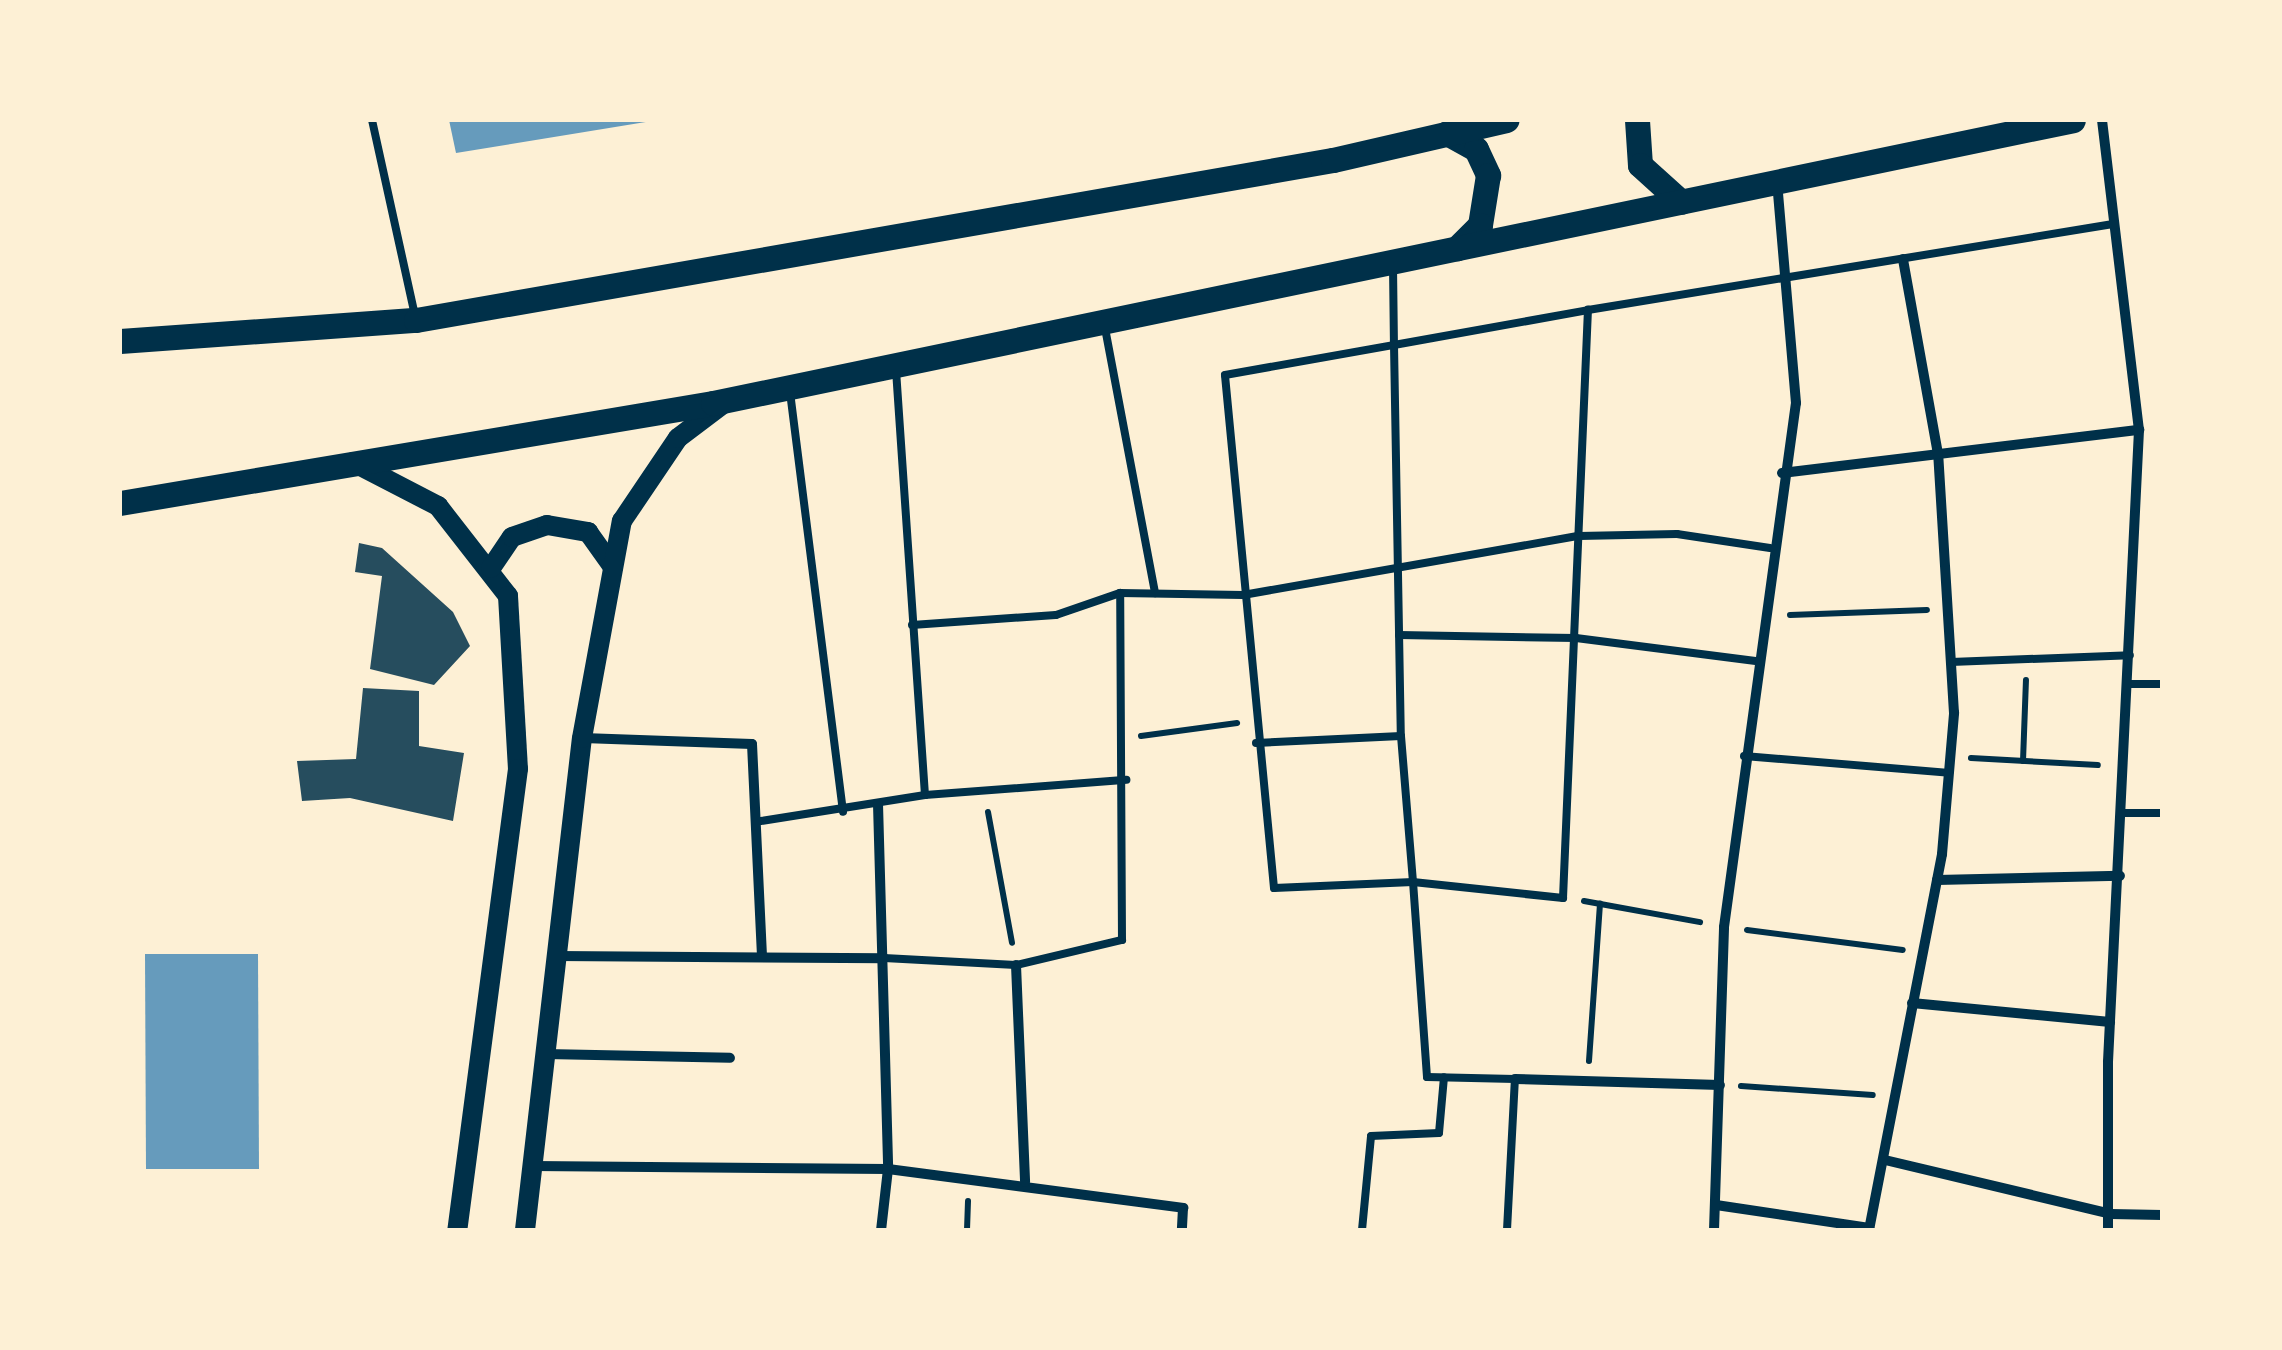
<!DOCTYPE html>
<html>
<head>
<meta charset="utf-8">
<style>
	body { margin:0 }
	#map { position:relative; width:2282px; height:1350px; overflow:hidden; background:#fdf0d5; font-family:Jost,sans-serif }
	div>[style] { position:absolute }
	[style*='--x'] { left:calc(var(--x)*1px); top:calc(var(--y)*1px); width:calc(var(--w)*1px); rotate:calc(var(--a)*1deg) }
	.water>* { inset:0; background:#669bbc }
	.building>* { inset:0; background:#264d5e }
	.path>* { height:6px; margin:-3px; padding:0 3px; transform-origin:3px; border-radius:3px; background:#003049 }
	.service>* { height:8px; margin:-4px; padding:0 4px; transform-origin:4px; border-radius:4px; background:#003049 }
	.minor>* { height:10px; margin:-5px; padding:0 5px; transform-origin:5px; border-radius:5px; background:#003049 }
	.secondary>* { height:20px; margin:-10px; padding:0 10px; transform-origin:10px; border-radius:10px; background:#003049 }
	.primary>* { height:25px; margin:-12.5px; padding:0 12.5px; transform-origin:12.5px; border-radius:12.5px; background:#003049 }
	span { translate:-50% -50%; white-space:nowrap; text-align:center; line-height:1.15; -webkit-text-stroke:8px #fdf0d5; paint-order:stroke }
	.frame { position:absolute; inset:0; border:122px solid #fdf0d5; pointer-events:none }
</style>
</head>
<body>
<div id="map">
	<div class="water">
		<i style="clip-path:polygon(449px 120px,658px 120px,456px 153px)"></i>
		<i style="clip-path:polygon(145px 954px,258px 954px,259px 1169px,146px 1169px)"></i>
	</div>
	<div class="building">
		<i style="clip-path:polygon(359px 543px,382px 548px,453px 612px,470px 646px,434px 685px,370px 669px,382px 576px,355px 572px)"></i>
		<i style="clip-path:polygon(363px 688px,419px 691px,419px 746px,464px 753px,453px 821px,350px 798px,302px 801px,297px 761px,356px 759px)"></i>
	</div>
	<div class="path">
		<i style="--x:1790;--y:615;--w:137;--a:-2.1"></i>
		<i style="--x:1141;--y:736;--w:97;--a:-7.7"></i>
		<i style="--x:1971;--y:758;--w:127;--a:3.2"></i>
		<i style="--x:2023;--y:761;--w:81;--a:-87.9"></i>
		<i style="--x:988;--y:812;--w:133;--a:79.6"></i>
		<i style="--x:1584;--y:901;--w:118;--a:10.3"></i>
		<i style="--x:1747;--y:930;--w:157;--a:7.3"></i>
		<i style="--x:1589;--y:1061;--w:158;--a:-86"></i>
		<i style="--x:1741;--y:1086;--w:132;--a:3.9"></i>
		<i style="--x:967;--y:1230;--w:29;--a:-88"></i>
	</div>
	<div class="service">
		<i style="--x:372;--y:120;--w:200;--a:77.6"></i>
		<i style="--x:1393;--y:266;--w:79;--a:89.3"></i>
		<i style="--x:1394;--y:345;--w:391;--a:89"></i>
		<i style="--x:1401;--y:736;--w:146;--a:85.3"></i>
		<i style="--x:1413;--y:882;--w:139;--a:177.5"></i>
		<i style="--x:1274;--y:888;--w:515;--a:-95.46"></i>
		<i style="--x:1225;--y:375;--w:172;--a:-10.1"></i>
		<i style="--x:1394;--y:345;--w:197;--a:-10.2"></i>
		<i style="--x:1588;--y:310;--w:532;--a:-9.3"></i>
		<i style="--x:1105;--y:328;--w:270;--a:79.3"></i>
		<i style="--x:896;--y:370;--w:426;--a:86.1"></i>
		<i style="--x:790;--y:392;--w:423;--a:82.8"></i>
		<i style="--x:912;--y:625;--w:144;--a:-4"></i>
		<i style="--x:1056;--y:615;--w:68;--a:-19"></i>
		<i style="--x:1120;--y:593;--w:123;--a:0.9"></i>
		<i style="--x:1243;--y:595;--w:341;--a:-10"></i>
		<i style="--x:1579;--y:536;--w:98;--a:-1.2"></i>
		<i style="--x:1677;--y:534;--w:94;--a:8.6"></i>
		<i style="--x:1399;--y:635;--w:177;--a:1"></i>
		<i style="--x:1576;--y:638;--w:181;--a:7.3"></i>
		<i style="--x:1951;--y:662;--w:179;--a:-2.2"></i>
		<i style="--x:2129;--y:684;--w:33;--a:0"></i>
		<i style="--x:1256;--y:743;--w:145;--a:-2.8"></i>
		<i style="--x:1744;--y:756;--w:206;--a:4.7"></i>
		<i style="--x:2124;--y:813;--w:38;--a:0"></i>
		<i style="--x:761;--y:821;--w:166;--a:-9"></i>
		<i style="--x:925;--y:795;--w:202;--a:-4.3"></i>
		<i style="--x:884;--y:958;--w:132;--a:3"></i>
		<i style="--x:1016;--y:965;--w:109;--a:-13.3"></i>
		<i style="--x:1122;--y:940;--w:347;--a:-90.3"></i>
		<i style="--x:1362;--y:1230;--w:94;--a:-84.5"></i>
		<i style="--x:1371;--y:1136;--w:68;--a:-2.5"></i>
		<i style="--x:1439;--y:1133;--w:56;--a:-84.9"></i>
		<i style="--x:1507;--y:1230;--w:151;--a:-87"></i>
		<i style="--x:1515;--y:1079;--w:88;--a:-178.7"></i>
		<i style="--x:1427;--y:1077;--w:196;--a:-94.1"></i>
		<i style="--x:1413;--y:882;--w:151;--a:6.1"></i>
		<i style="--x:1563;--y:898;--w:589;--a:-87.57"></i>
	</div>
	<div class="minor">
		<i style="--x:2102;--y:120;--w:312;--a:83.2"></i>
		<i style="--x:2139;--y:430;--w:633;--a:92.81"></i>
		<i style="--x:2108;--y:1062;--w:168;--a:90"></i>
		<i style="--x:1782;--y:473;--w:360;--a:-6.9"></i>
		<i style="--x:583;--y:738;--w:169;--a:2"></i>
		<i style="--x:752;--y:744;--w:213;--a:87.3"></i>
		<i style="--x:878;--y:804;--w:365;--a:88.4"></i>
		<i style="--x:888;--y:1169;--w:298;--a:7.5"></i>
		<i style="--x:1183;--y:1208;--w:22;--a:93"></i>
		<i style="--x:1937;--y:880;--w:183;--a:-1.3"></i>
		<i style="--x:557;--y:956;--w:327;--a:0.4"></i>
		<i style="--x:1016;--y:965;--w:217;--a:87.6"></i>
		<i style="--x:1912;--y:1003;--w:199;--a:5.5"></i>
		<i style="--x:546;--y:1054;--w:184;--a:1.2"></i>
		<i style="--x:1515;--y:1079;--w:205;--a:1.7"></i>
		<i style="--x:1885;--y:1160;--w:232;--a:13.4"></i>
		<i style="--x:2111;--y:1214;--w:51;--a:1.1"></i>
		<i style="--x:533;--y:1166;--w:355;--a:0.5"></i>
		<i style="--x:888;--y:1169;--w:61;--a:96.5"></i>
		<i style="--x:1716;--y:1205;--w:155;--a:8.5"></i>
		<i style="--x:1714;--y:1230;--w:303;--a:-88.1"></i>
		<i style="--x:1724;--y:927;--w:529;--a:-82.18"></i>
		<i style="--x:1796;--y:403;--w:221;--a:-94.9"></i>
		<i style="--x:1869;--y:1230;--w:383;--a:-79"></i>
		<i style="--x:1942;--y:854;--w:142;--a:-85.1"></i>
		<i style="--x:1954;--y:713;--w:259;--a:-93.5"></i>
		<i style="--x:1938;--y:454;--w:198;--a:-100.2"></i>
	</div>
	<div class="secondary">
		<i style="--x:353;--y:462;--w:96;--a:27.4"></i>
		<i style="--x:438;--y:506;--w:114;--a:52.1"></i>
		<i style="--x:508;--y:596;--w:173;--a:86.7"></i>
		<i style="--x:518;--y:769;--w:465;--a:97.5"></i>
		<i style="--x:491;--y:568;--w:37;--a:-56"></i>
		<i style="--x:512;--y:537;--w:37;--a:-19"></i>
		<i style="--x:547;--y:525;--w:42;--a:9.7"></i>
		<i style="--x:588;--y:532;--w:43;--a:54.5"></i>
		<i style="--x:525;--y:1230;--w:495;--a:-83.4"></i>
		<i style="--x:582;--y:738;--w:221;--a:-79.6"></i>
		<i style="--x:622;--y:521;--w:100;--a:-56"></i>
		<i style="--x:678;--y:438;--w:61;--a:-37.1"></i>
	</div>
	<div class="primary">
		<i style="--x:1637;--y:120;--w:45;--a:86.2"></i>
		<i style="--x:1640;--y:165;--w:55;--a:42.1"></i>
		<i style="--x:1447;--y:133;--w:33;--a:29"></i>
		<i style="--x:1476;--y:149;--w:29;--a:65"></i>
		<i style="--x:1488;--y:175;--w:51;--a:99.1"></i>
		<i style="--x:1480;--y:225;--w:33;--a:135"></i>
		<i style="--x:120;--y:341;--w:297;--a:-4.1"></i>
		<i style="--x:416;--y:320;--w:931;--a:-9.9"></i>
		<i style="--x:1333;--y:160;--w:178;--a:-13"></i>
		<i style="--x:120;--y:503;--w:601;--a:-9.57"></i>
		<i style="--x:713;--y:403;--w:1389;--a:-11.75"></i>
	</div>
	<div class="frame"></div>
</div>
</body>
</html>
